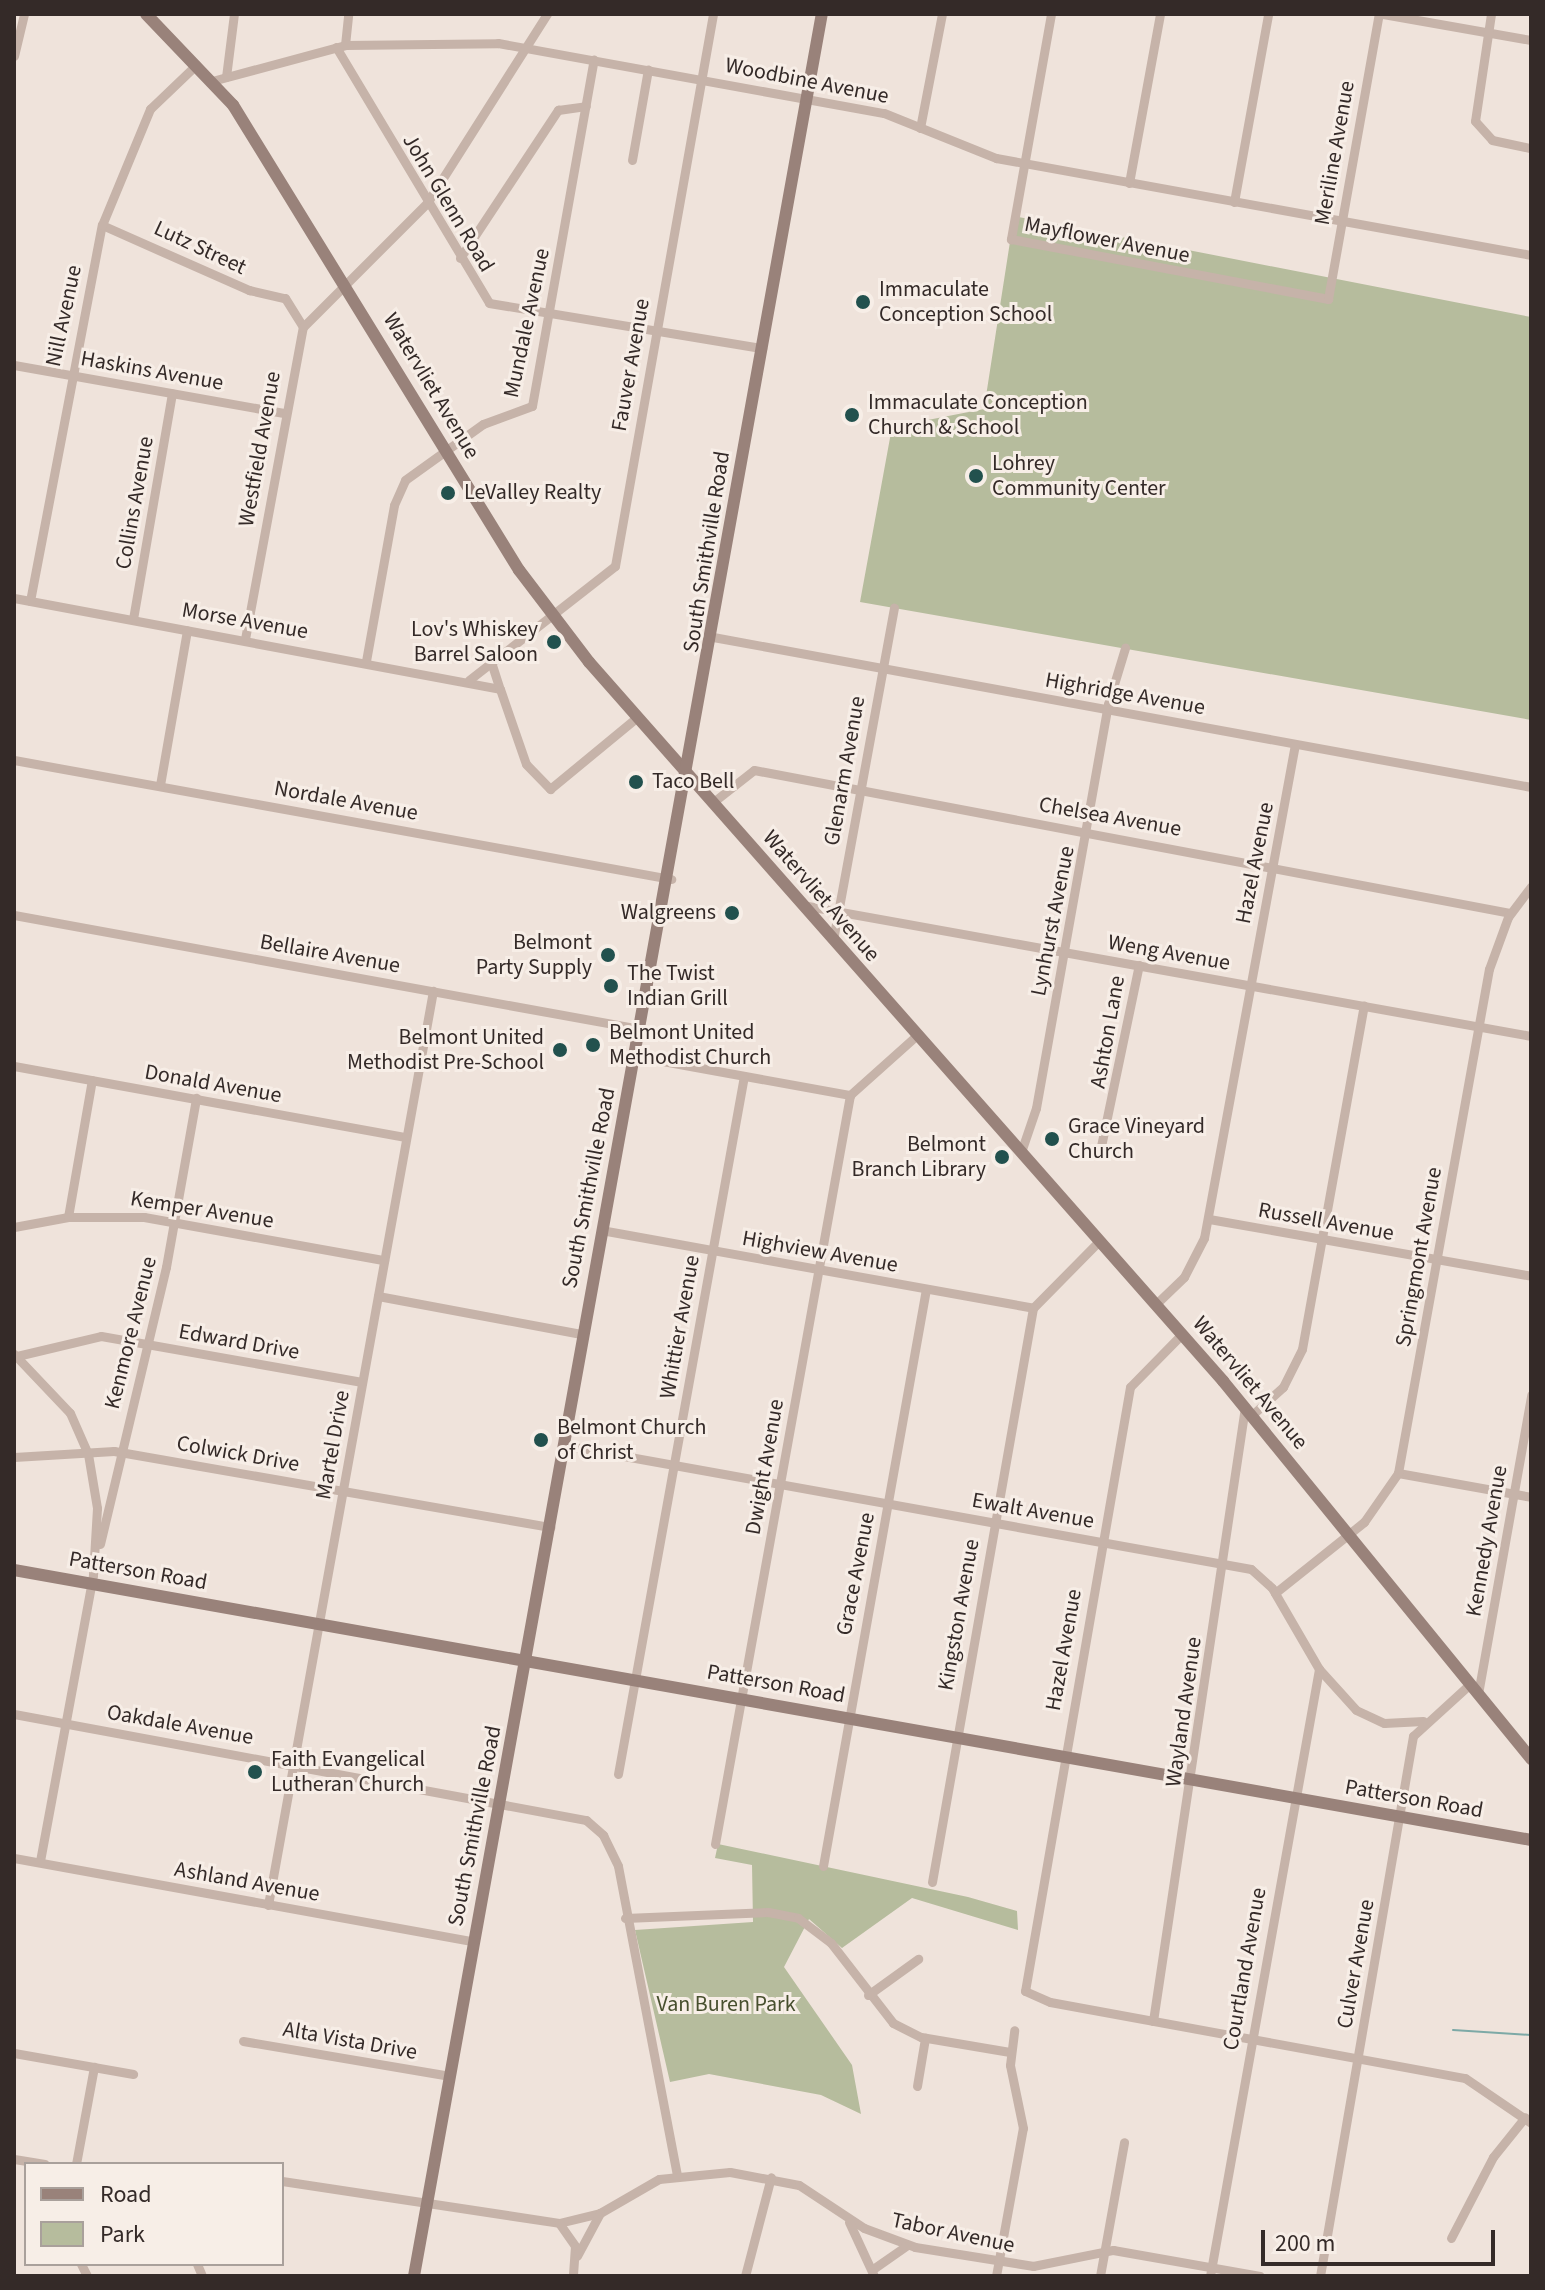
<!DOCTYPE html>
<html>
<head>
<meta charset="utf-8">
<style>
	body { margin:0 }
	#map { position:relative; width:1545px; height:2290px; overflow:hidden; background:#efe3db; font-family:"Source Sans 3",sans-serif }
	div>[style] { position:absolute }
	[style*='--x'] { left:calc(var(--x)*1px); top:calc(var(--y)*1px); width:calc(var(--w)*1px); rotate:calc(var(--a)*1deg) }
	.green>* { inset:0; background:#b6bc9d }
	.stream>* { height:2px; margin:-1px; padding:0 1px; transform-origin:1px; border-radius:1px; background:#7da9a6 }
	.street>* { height:9px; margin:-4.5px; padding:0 4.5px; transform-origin:4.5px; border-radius:4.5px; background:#c6b3a9 }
	.secondary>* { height:12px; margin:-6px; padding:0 6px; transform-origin:6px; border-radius:6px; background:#99827a }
	.dots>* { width:22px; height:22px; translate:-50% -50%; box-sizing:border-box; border:4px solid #f7eee7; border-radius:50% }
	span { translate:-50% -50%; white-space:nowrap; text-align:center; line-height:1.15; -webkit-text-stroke:6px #f7eee7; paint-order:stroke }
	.street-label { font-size:22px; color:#342a28 }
	.poi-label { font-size:22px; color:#342a28 }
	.left { translate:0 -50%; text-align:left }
	.right { translate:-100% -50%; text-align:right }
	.park-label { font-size:22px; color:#474f2e }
	.frame { position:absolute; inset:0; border:16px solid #342a28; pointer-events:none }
	.legend { position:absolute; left:24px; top:2162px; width:260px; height:104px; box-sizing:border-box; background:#f7eee7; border:2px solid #a9a09b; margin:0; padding:10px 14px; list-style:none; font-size:24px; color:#342a28 }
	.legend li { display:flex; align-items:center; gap:16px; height:40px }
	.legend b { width:40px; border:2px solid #a9a09b }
	.scale { position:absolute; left:1261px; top:2230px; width:234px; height:36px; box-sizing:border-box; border:4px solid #342a28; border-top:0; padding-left:10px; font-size:24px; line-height:28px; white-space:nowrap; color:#342a28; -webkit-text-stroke:6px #f7eee7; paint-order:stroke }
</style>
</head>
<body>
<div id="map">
	<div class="green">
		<i style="clip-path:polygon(1014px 216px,1531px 317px,1531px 720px,860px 602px,892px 427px,984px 409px)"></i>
		<i style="clip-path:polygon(718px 1844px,968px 1897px,1017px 1911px,1018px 1930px,912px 1898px,842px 1948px,809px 1919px,784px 1967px,852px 2065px,861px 2114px,821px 2095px,709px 2074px,670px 2082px,635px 1930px,753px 1922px,752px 1865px,715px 1858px)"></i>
	</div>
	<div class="stream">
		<i style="--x:1453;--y:2030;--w:78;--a:3.7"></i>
	</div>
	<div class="street">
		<i style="--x:1051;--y:14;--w:229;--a:100.1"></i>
		<i style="--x:1011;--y:239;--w:323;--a:10.7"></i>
		<i style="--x:1328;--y:299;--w:290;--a:-79.9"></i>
		<i style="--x:1383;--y:14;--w:150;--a:10"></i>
		<i style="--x:1491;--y:14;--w:108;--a:98.5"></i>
		<i style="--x:1475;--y:121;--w:25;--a:48"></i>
		<i style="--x:1492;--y:140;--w:40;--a:12"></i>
		<i style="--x:345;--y:45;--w:31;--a:-84"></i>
		<i style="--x:336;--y:47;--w:298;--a:59.1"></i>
		<i style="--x:489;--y:303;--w:277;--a:9.4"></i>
		<i style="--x:14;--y:56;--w:43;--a:-76.6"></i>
		<i style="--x:226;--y:77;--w:64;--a:-82.8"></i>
		<i style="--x:212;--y:81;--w:138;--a:-15.1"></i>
		<i style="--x:345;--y:45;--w:153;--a:-0.7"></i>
		<i style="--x:498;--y:43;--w:392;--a:10.3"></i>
		<i style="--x:884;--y:113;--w:121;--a:21.9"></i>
		<i style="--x:996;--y:158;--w:544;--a:10.28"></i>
		<i style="--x:920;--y:128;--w:116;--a:-79.1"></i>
		<i style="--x:632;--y:160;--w:92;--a:-80"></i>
		<i style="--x:1129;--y:183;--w:172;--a:-79.6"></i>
		<i style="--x:1234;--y:202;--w:191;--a:-79.7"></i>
		<i style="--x:102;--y:225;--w:161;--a:23.9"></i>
		<i style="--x:249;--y:290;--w:37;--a:13"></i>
		<i style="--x:285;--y:298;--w:34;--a:58"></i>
		<i style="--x:460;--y:258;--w:178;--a:-56.5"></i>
		<i style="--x:558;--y:110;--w:28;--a:-8"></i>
		<i style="--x:14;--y:365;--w:274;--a:10.1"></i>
		<i style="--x:14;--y:598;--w:494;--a:10.6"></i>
		<i style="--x:500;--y:689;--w:79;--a:70.9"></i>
		<i style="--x:526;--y:764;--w:35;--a:46"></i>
		<i style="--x:550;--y:789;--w:112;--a:-39.5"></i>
		<i style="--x:30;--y:601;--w:383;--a:-79.2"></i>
		<i style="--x:102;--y:225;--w:126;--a:-67.5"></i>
		<i style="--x:150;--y:109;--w:64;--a:-43.7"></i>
		<i style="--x:133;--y:619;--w:229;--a:-80.2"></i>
		<i style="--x:713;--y:637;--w:832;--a:10.39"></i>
		<i style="--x:245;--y:639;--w:317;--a:-79.5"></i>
		<i style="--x:303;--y:327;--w:175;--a:-45"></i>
		<i style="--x:427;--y:203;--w:224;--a:-57.6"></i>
		<i style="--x:366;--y:661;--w:158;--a:-79.8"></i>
		<i style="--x:394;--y:505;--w:27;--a:-66"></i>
		<i style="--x:405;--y:480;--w:96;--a:-35.7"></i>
		<i style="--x:483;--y:424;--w:52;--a:-20.2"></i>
		<i style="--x:532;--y:406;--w:352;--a:-79.9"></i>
		<i style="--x:492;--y:665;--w:25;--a:72"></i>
		<i style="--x:469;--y:680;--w:185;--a:-38"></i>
		<i style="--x:615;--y:566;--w:561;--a:-79.93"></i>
		<i style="--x:14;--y:760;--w:668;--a:10.27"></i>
		<i style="--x:160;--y:785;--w:157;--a:-80.1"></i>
		<i style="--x:712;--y:803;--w:53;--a:-38.2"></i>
		<i style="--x:754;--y:770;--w:769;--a:10.71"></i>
		<i style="--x:802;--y:905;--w:741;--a:10.19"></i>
		<i style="--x:14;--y:915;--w:636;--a:10.32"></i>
		<i style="--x:833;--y:940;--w:338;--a:-79.6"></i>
		<i style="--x:635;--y:1056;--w:219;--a:10.3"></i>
		<i style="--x:850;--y:1095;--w:90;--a:-41.8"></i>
		<i style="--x:14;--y:1066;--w:398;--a:10.3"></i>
		<i style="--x:1100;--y:1151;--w:190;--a:-78.2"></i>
		<i style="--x:1021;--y:1152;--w:46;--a:-71.2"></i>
		<i style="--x:1036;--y:1108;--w:410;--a:-79.9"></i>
		<i style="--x:1108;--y:704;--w:59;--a:-73.1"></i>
		<i style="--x:68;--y:1217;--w:139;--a:-80.1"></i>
		<i style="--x:1209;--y:1219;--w:327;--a:10"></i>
		<i style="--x:14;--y:1227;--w:55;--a:-10.5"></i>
		<i style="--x:68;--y:1217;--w:76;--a:0"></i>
		<i style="--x:144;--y:1217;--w:244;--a:10.2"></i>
		<i style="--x:601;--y:1230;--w:439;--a:10.2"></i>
		<i style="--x:378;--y:1296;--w:208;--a:10.6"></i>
		<i style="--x:1156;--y:1304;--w:39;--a:-44"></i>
		<i style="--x:1184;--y:1277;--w:44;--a:-62.9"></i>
		<i style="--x:1204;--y:1238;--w:502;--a:-79.56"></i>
		<i style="--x:1182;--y:1334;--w:74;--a:134.5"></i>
		<i style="--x:1130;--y:1387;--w:613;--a:99.86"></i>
		<i style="--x:1025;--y:1991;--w:27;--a:24"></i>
		<i style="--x:1050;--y:2002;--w:422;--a:10.4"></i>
		<i style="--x:1465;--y:2078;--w:80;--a:34.3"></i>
		<i style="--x:14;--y:1354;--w:81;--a:46.5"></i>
		<i style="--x:70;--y:1413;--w:45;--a:66.3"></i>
		<i style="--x:88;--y:1454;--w:55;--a:80.5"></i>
		<i style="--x:97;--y:1508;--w:67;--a:93.4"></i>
		<i style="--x:93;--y:1575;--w:292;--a:100.5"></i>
		<i style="--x:17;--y:1356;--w:86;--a:-13.4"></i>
		<i style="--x:101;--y:1336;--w:265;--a:10"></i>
		<i style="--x:1252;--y:1415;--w:42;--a:-42.1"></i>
		<i style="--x:1283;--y:1387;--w:42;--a:-63.4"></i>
		<i style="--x:1302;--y:1349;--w:349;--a:-79.8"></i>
		<i style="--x:563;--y:1445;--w:699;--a:10.22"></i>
		<i style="--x:1251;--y:1569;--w:28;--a:42"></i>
		<i style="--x:1272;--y:1588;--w:94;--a:59.9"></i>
		<i style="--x:1319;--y:1669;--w:55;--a:47.9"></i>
		<i style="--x:1356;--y:1710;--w:31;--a:25"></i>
		<i style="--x:1384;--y:1723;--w:39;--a:-3"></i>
		<i style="--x:14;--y:1457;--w:100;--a:-3.4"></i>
		<i style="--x:114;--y:1451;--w:443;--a:9.9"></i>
		<i style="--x:1398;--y:1473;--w:135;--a:10.2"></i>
		<i style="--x:100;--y:1544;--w:285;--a:-76.6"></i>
		<i style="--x:166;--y:1267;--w:172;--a:-79.9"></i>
		<i style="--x:1275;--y:1593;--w:114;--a:-38.6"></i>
		<i style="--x:1364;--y:1522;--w:60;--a:-55.2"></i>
		<i style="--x:1398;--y:1473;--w:512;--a:-79.77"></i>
		<i style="--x:1489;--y:969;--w:55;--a:-69.9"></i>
		<i style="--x:1508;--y:917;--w:38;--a:-53"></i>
		<i style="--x:1478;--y:1694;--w:304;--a:-79.9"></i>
		<i style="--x:14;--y:1714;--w:582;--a:10.5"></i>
		<i style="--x:586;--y:1820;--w:23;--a:41"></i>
		<i style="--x:603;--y:1835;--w:34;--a:64"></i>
		<i style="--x:618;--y:1866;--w:315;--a:79.2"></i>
		<i style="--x:618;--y:1774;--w:709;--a:-79.77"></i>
		<i style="--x:715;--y:1844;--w:761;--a:-79.78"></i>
		<i style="--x:14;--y:1858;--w:468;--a:10.3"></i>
		<i style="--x:823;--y:1866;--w:586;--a:-79.88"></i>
		<i style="--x:932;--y:1882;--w:583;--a:-80.02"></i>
		<i style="--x:1033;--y:1308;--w:95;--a:-45.4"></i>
		<i style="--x:268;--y:1905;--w:929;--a:-79.77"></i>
		<i style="--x:625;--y:1918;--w:143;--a:-2.4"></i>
		<i style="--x:768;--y:1912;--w:31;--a:11"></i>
		<i style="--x:798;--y:1918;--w:41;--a:37.1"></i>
		<i style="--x:831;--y:1943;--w:101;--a:52.2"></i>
		<i style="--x:893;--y:2023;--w:31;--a:27"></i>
		<i style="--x:921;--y:2037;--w:90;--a:9.6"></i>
		<i style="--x:868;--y:1995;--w:62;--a:-35.8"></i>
		<i style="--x:1153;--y:2021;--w:621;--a:-81.48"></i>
		<i style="--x:243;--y:2041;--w:210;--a:9.6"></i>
		<i style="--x:14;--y:2053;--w:121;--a:10"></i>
		<i style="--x:917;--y:2086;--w:49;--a:-80.5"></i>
		<i style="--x:14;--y:2159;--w:31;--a:9"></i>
		<i style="--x:76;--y:2164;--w:99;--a:-79.5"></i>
		<i style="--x:282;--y:2181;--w:280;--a:8.6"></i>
		<i style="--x:559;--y:2223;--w:42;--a:-13.7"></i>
		<i style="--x:600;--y:2213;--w:68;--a:-30"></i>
		<i style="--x:659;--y:2179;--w:71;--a:-5.6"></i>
		<i style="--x:730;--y:2172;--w:70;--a:10.7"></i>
		<i style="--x:799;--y:2185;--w:78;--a:33.5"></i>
		<i style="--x:864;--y:2228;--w:54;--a:20.4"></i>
		<i style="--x:915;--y:2247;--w:120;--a:9.1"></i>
		<i style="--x:1033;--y:2266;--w:82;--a:-11.3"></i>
		<i style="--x:1113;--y:2250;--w:149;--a:10"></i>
		<i style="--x:849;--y:2222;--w:60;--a:65.2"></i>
		<i style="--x:559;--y:2223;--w:28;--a:55"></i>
		<i style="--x:575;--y:2246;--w:30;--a:94"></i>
		<i style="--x:1451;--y:2238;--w:91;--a:-62.6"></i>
		<i style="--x:1493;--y:2157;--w:51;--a:-51.3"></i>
		<i style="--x:577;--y:2256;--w:49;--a:-61.9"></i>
		<i style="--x:81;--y:2264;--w:13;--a:63"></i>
		<i style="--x:197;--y:2264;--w:13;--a:67"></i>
		<i style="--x:873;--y:2269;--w:40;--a:-34.9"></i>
		<i style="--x:745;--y:2276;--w:102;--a:-75.3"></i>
		<i style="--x:996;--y:2276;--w:150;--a:-79.7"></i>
		<i style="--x:1023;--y:2128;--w:64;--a:-101.7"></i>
		<i style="--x:1010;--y:2065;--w:35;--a:-83"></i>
		<i style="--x:1100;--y:2276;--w:136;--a:-79.8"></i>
		<i style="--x:1210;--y:2276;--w:617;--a:-79.82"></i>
		<i style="--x:1320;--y:2276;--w:548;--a:-80.23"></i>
		<i style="--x:1413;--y:1736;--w:77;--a:-42.4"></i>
	</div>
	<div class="secondary">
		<i style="--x:146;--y:14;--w:126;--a:46.3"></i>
		<i style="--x:233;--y:105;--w:546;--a:58.41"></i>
		<i style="--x:519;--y:570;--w:116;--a:52.7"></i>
		<i style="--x:589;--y:662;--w:959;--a:48.59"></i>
		<i style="--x:1223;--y:1381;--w:488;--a:50.8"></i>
		<i style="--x:14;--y:1570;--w:1541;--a:10.09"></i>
		<i style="--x:414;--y:2276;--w:2299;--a:-79.78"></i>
	</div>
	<div class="dots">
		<i style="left:863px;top:302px;background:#22514e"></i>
		<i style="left:852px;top:415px;background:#22514e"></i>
		<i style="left:976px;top:476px;background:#22514e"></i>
		<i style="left:448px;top:493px;background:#22514e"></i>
		<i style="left:554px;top:642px;background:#22514e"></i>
		<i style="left:636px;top:782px;background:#22514e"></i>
		<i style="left:732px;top:913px;background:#22514e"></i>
		<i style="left:608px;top:955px;background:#22514e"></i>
		<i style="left:611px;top:986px;background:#22514e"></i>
		<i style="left:593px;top:1045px;background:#22514e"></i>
		<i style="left:560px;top:1050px;background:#22514e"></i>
		<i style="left:1052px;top:1139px;background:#22514e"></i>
		<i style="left:1002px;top:1157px;background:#22514e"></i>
		<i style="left:541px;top:1440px;background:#22514e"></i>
		<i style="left:255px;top:1772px;background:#22514e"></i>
	</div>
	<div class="street-label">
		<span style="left:807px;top:81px;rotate:11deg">Woodbine Avenue</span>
		<span style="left:1335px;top:153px;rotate:-80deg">Meriline Avenue</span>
		<span style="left:448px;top:203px;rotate:59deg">John Glenn Road</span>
		<span style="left:1107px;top:240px;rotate:11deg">Mayflower Avenue</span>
		<span style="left:200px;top:248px;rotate:25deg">Lutz Street</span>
		<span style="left:64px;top:316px;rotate:-78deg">Nill Avenue</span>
		<span style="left:527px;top:323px;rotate:-78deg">Mundale Avenue</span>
		<span style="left:631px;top:365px;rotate:-80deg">Fauver Avenue</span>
		<span style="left:152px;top:371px;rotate:10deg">Haskins Avenue</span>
		<span style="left:431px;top:386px;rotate:59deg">Watervliet Avenue</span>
		<span style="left:260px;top:449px;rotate:-80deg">Westfield Avenue</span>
		<span style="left:135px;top:503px;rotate:-80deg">Collins Avenue</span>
		<span style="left:707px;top:552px;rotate:-81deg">South Smithville Road</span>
		<span style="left:245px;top:621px;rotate:10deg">Morse Avenue</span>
		<span style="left:1125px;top:694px;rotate:10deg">Highridge Avenue</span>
		<span style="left:845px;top:771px;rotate:-80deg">Glenarm Avenue</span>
		<span style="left:346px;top:801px;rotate:10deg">Nordale Avenue</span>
		<span style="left:1110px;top:817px;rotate:10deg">Chelsea Avenue</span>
		<span style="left:1255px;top:863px;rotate:-79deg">Hazel Avenue</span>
		<span style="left:821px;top:896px;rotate:49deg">Watervliet Avenue</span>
		<span style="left:1053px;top:921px;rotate:-79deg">Lynhurst Avenue</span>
		<span style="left:1169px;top:953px;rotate:10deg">Weng Avenue</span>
		<span style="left:330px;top:954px;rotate:10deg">Bellaire Avenue</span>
		<span style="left:1108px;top:1032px;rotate:-80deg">Ashton Lane</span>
		<span style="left:213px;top:1084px;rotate:10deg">Donald Avenue</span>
		<span style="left:589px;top:1188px;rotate:-79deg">South Smithville Road</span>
		<span style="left:202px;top:1210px;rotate:9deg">Kemper Avenue</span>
		<span style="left:1326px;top:1222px;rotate:10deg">Russell Avenue</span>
		<span style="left:820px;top:1252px;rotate:10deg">Highview Avenue</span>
		<span style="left:1419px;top:1257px;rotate:-80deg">Springmont Avenue</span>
		<span style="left:680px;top:1327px;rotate:-80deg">Whittier Avenue</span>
		<span style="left:131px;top:1333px;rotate:-76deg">Kenmore Avenue</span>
		<span style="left:239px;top:1342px;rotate:10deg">Edward Drive</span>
		<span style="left:1250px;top:1383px;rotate:50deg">Watervliet Avenue</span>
		<span style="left:333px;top:1445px;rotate:-80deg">Martel Drive</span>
		<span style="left:238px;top:1454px;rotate:10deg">Colwick Drive</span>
		<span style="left:765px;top:1467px;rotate:-80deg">Dwight Avenue</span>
		<span style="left:1033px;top:1511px;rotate:10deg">Ewalt Avenue</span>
		<span style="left:1487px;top:1541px;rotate:-80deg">Kennedy Avenue</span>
		<span style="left:138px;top:1571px;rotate:10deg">Patterson Road</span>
		<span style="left:856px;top:1574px;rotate:-79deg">Grace Avenue</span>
		<span style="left:959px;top:1615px;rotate:-80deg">Kingston Avenue</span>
		<span style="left:1064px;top:1650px;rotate:-80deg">Hazel Avenue</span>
		<span style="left:776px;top:1684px;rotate:10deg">Patterson Road</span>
		<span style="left:1184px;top:1712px;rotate:-82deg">Wayland Avenue</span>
		<span style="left:180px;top:1725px;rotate:10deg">Oakdale Avenue</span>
		<span style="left:1414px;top:1799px;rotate:10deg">Patterson Road</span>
		<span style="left:475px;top:1826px;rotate:-79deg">South Smithville Road</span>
		<span style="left:247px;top:1882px;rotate:10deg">Ashland Avenue</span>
		<span style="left:1356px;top:1964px;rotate:-80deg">Culver Avenue</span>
		<span style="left:1245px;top:1969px;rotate:-80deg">Courtland Avenue</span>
		<span style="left:350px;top:2041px;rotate:10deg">Alta Vista Drive</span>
		<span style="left:953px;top:2233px;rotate:12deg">Tabor Avenue</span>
	</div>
	<div class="poi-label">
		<span class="left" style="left:879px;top:302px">Immaculate<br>Conception School</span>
		<span class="left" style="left:868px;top:415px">Immaculate Conception<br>Church &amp; School</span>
		<span class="left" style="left:992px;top:476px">Lohrey<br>Community Center</span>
		<span class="left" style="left:464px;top:493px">LeValley Realty</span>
		<span class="right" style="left:538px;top:642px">Lov's Whiskey<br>Barrel Saloon</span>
		<span class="left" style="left:652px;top:782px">Taco Bell</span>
		<span class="right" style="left:716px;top:913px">Walgreens</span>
		<span class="right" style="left:592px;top:955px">Belmont<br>Party Supply</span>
		<span class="left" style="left:627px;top:986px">The Twist<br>Indian Grill</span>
		<span class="left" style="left:609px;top:1045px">Belmont United<br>Methodist Church</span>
		<span class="right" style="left:544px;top:1050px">Belmont United<br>Methodist Pre-School</span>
		<span class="left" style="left:1068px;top:1139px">Grace Vineyard<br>Church</span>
		<span class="right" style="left:986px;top:1157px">Belmont<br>Branch Library</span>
		<span class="left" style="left:557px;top:1440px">Belmont Church<br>of Christ</span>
		<span class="left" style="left:271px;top:1772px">Faith Evangelical<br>Lutheran Church</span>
	</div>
	<div class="park-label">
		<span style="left:726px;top:2005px">Van Buren Park</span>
	</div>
	<div class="frame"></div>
	<ul class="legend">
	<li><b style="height:10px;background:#99827a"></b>Road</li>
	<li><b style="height:22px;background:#b6bc9d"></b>Park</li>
	</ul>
	<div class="scale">200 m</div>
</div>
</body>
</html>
